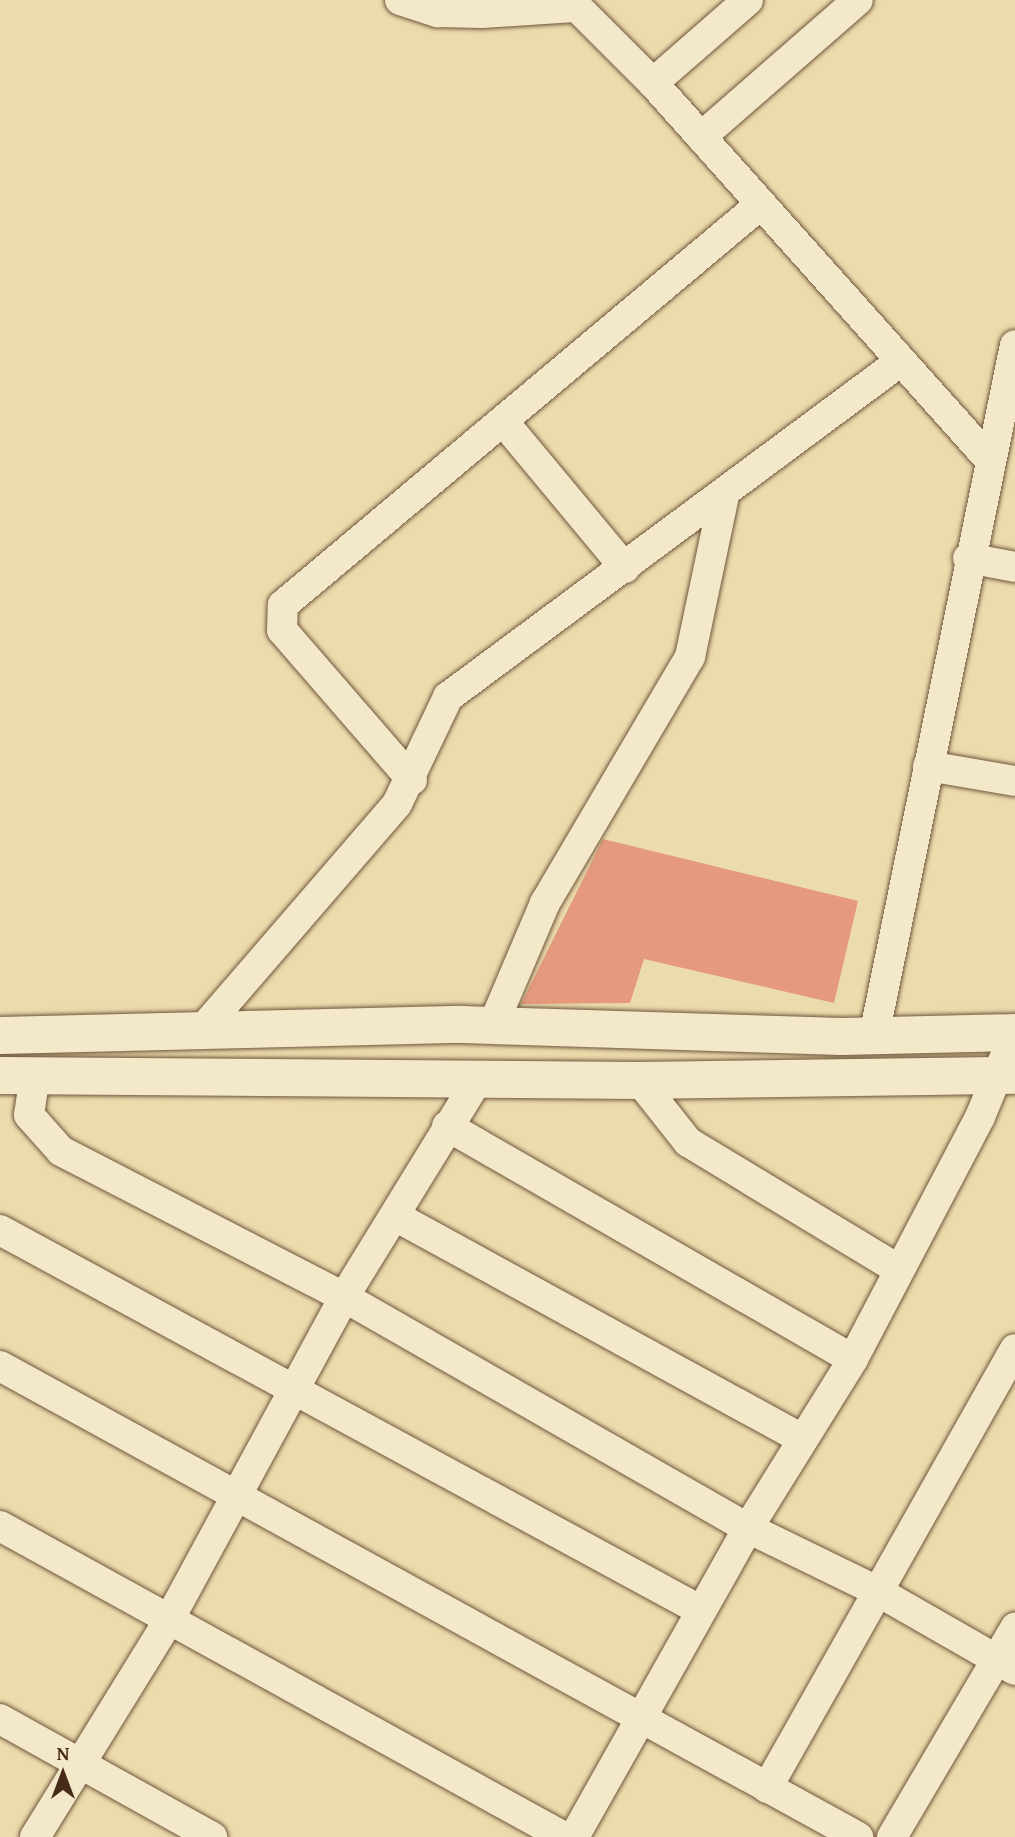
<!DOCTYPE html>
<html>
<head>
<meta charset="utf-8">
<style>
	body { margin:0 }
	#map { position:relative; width:1015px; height:1837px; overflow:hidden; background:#ecdbac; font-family:"Gentium Book Plus",serif }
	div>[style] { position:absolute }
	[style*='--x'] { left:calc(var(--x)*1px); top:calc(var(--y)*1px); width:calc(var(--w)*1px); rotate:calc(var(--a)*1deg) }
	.building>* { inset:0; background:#e59a7e }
	.roads { filter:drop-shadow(0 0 2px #70563d) drop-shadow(0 0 2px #70563d) }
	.minor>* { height:30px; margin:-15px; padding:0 15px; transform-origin:15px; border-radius:15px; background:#f3e8c9 }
	.tertiary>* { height:37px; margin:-18.5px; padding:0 18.5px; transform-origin:18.5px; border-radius:18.5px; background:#f3e8c9 }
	span { translate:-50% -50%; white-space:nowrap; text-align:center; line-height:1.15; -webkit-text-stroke:5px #f3e8c9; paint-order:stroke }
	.north { position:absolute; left:28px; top:1739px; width:70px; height:70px; -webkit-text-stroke:5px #f3e8c9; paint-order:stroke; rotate:0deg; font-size:19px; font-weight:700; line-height:28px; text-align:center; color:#472a18 }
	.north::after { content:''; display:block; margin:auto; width:24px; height:32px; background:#472a18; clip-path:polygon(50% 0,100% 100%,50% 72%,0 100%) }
</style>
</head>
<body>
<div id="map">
	<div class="building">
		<i style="clip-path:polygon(603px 839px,858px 901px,834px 1003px,644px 959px,630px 1003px,521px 1004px)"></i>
	</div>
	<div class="roads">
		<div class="minor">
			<i style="--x:400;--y:0;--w:40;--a:18"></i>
			<i style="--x:438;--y:12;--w:44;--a:1.3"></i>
			<i style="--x:482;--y:13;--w:93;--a:-3.7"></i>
			<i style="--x:570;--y:0;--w:117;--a:45"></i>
			<i style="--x:653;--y:83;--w:503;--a:48.22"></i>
			<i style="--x:653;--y:83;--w:126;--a:-41.1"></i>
			<i style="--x:701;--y:137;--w:208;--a:-41.1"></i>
			<i style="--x:503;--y:421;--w:191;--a:50.3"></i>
			<i style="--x:968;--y:558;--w:48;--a:10.8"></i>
			<i style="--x:928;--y:766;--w:88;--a:9.8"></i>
			<i style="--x:412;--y:780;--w:198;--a:-130.9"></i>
			<i style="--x:282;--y:630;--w:25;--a:-88"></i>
			<i style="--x:283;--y:605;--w:624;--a:-39.99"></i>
			<i style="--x:493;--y:1025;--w:133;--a:-66.9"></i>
			<i style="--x:545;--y:903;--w:286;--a:-59.5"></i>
			<i style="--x:690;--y:657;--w:166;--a:-78.1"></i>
			<i style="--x:202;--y:1030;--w:298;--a:-49.2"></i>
			<i style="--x:397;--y:804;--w:119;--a:-64.5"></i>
			<i style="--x:448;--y:697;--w:564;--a:-36.57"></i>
			<i style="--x:874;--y:1036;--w:705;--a:-78.47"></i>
			<i style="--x:35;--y:1075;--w:40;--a:98.5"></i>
			<i style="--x:29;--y:1115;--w:48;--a:48.4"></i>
			<i style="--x:61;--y:1151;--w:318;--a:27.3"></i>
			<i style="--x:344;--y:1297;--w:465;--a:29.8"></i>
			<i style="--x:748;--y:1528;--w:144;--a:26"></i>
			<i style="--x:877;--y:1591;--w:159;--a:29.8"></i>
			<i style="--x:639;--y:1080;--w:79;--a:51.7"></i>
			<i style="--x:688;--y:1142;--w:243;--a:31.2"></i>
			<i style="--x:447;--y:1126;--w:468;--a:29.9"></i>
			<i style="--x:395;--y:1216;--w:464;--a:28.7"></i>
			<i style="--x:0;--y:1230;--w:796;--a:28.5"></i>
			<i style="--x:0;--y:1366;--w:979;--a:28.76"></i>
			<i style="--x:0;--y:1526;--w:644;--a:28.87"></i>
			<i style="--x:0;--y:1719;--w:243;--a:29.1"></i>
			<i style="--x:767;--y:1788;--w:504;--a:-60.54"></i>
			<i style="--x:35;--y:1837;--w:257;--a:-58.3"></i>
			<i style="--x:170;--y:1618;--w:365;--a:-61.5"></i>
			<i style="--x:344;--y:1297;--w:256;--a:-58.4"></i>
			<i style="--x:574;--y:1837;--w:355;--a:-60.6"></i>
			<i style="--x:748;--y:1528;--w:199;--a:-58.1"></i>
			<i style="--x:853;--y:1359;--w:273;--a:-62.3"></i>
			<i style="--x:980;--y:1117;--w:92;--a:-67.6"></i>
			<i style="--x:892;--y:1837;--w:243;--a:-59.5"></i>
		</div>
		<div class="tertiary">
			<i style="--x:0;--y:1035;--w:461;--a:-1.4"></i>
			<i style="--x:461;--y:1024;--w:380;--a:1.8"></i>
			<i style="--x:841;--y:1036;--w:174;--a:-1.3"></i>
			<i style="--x:0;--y:1075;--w:639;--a:0.45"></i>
			<i style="--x:639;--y:1080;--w:376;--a:-0.8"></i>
		</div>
	</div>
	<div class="north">N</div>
</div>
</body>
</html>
